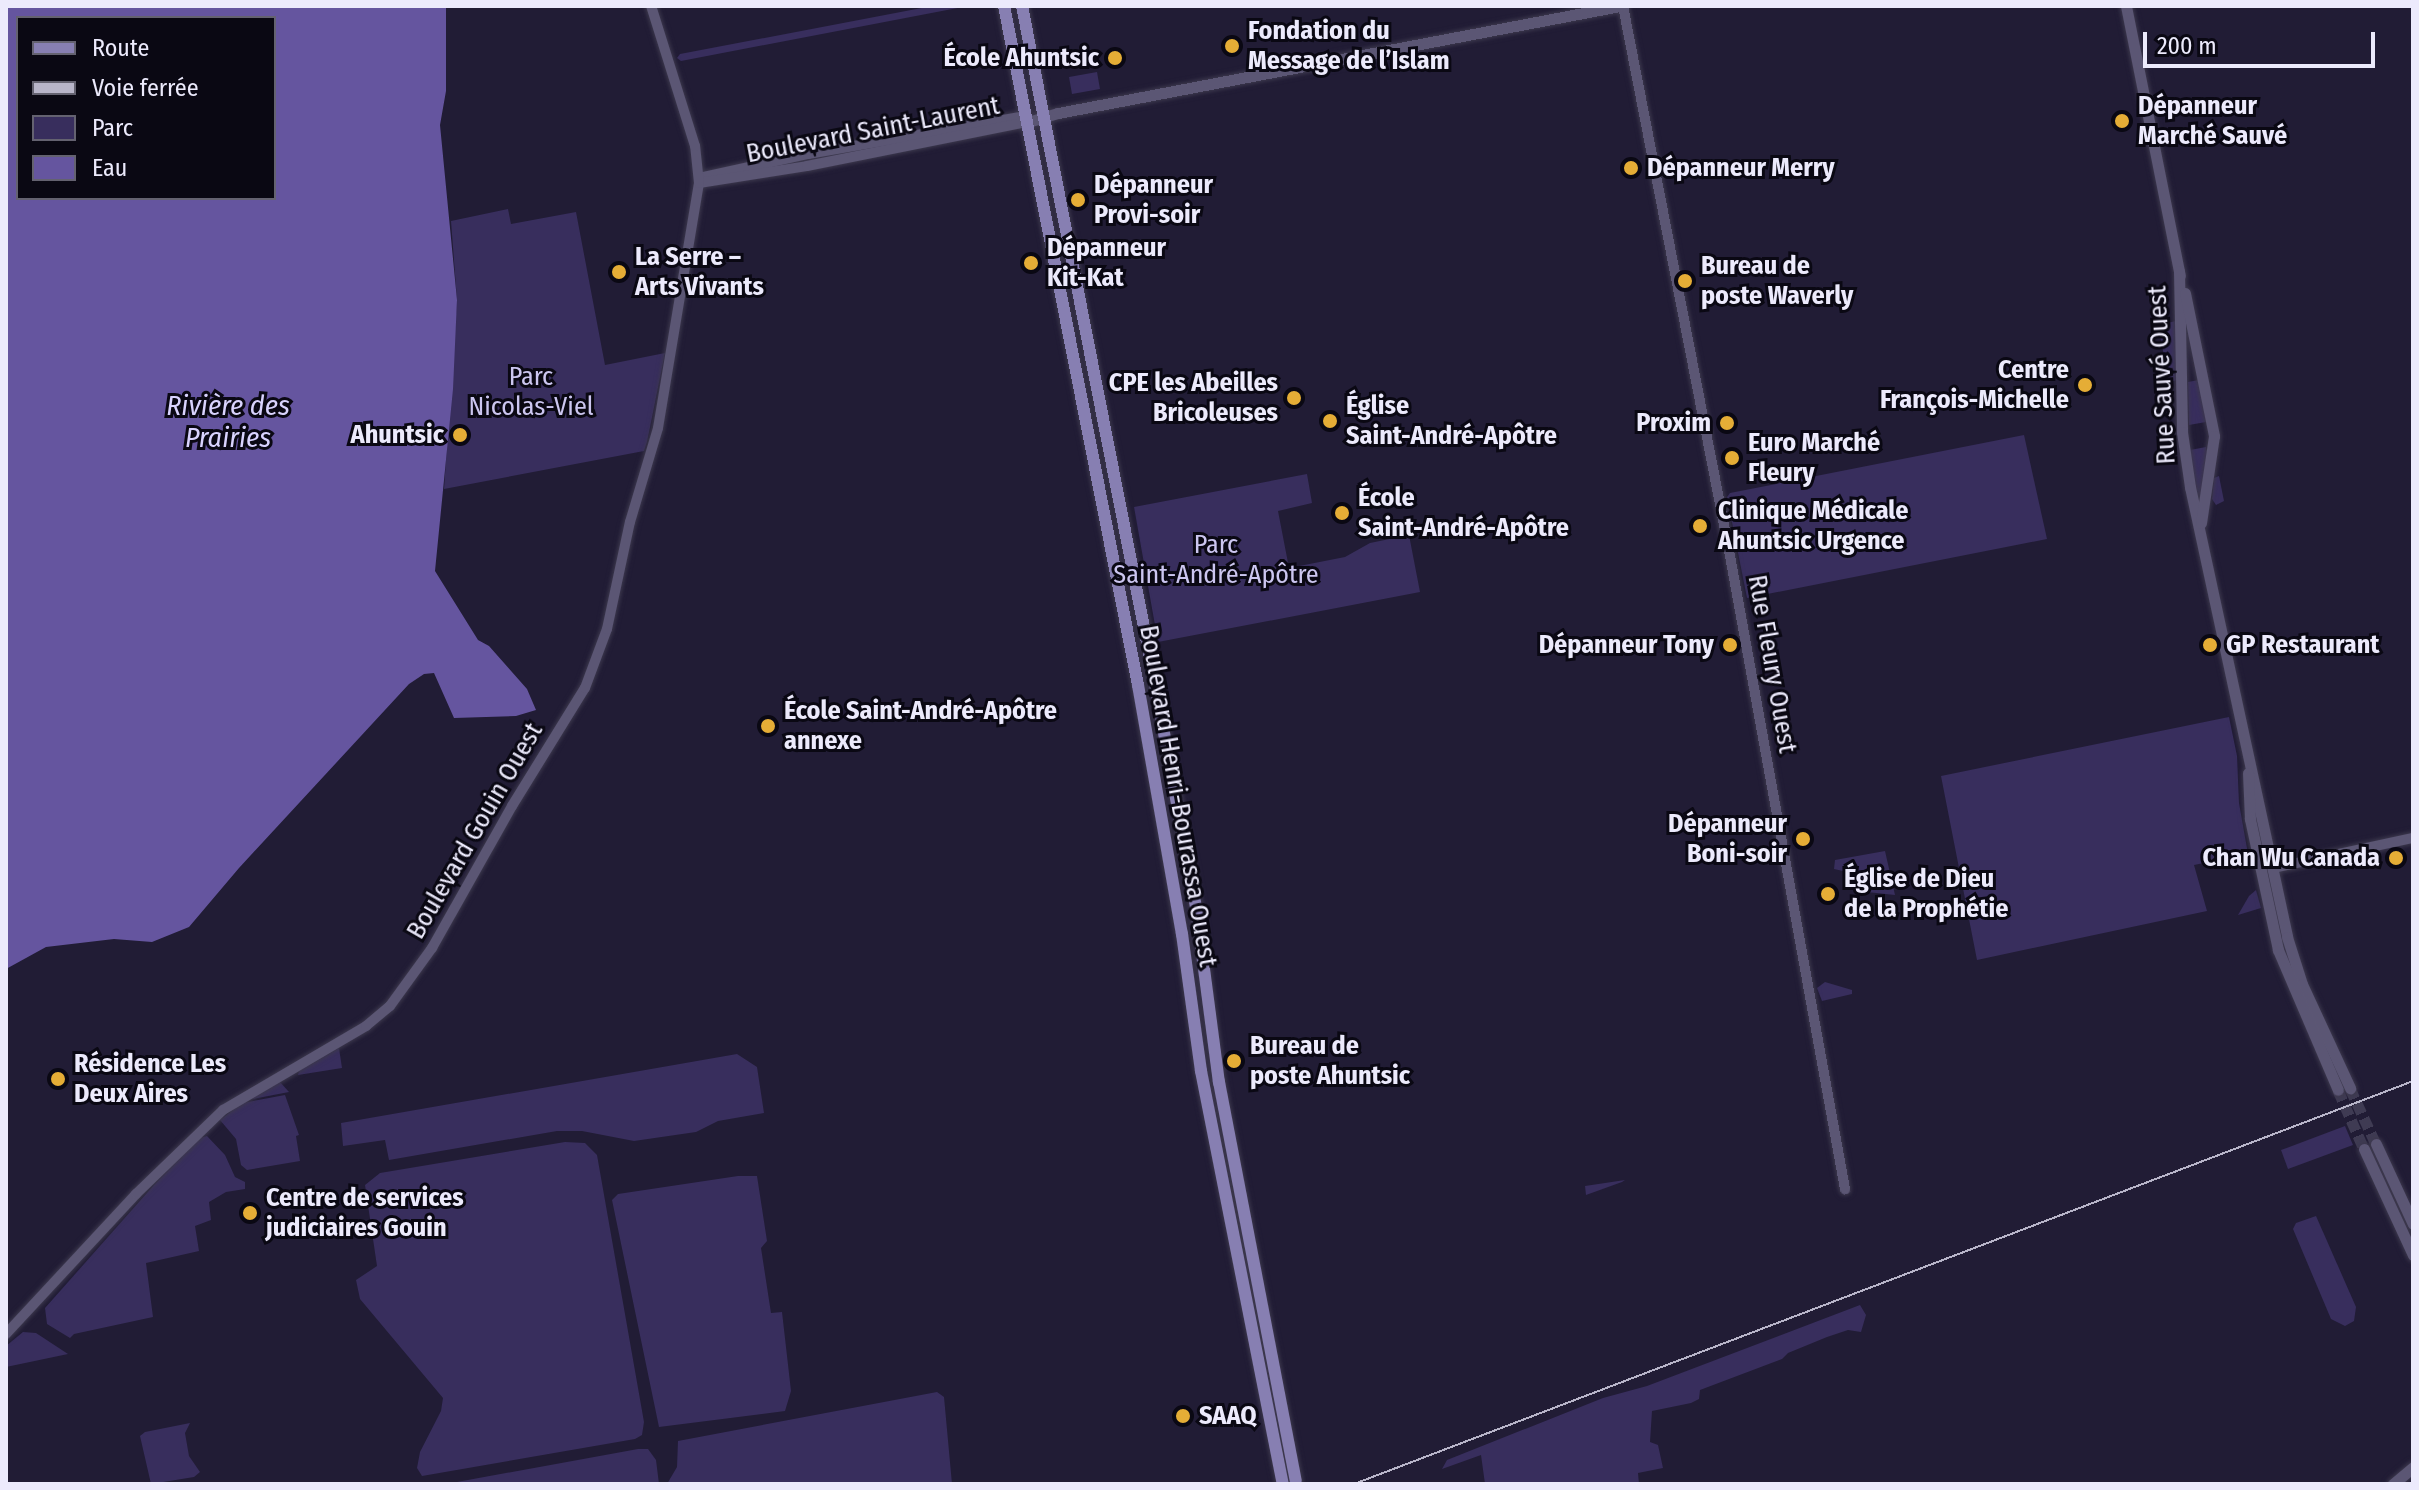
<!DOCTYPE html>
<html>
<head>
<meta charset="utf-8">
<style>
	body { margin:0 }
	#map { position:relative; width:2419px; height:1490px; overflow:hidden; background:#211c35; font-family:"Fira Sans Condensed",sans-serif }
	div>[style] { position:absolute }
	[style*='--x'] { left:calc(var(--x)*1px); top:calc(var(--y)*1px); width:calc(var(--w)*1px); rotate:calc(var(--a)*1deg) }
	.green>* { inset:0; background:#382e5d }
	.water>* { inset:0; background:#65559f }
	.secondary-tunnel>* { height:11px; margin-top:-5.5px; transform-origin:0; background:repeating-linear-gradient(90deg,#3f3b53 0 11px,transparent 0 16.5px) }
	.roads { filter:drop-shadow(0 0 2px #3c384d) drop-shadow(0 0 2px #3c384d) }
	.tertiary>* { height:10px; margin:-5px; padding:0 5px; transform-origin:5px; border-radius:5px; background:#5b5674 }
	.secondary>* { height:11px; margin:-5.5px; padding:0 5.5px; transform-origin:5.5px; border-radius:5.5px; background:#5b5674 }
	.primary>* { height:12px; margin:-6px; padding:0 6px; transform-origin:6px; border-radius:6px; background:#877fb2 }
	.rail>* { height:2px; margin:-1px; padding:0 1px; transform-origin:1px; border-radius:1px; background:#b8b5c9 }
	.dots>* { width:22px; height:22px; translate:-50% -50%; box-sizing:border-box; border:4px solid #0a0813; border-radius:50% }
	span { translate:-50% -50%; white-space:nowrap; text-align:center; line-height:1.15; -webkit-text-stroke:6px #0a0813; paint-order:stroke }
	.poi-label { font-size:26px; color:#eceafc; font-weight:700 }
	.left { translate:0 -50%; text-align:left }
	.right { translate:-100% -50%; text-align:right }
	.street-label { font-size:26px; color:#eceafc }
	.park-label { font-size:26px; color:#ccc6f0 }
	.water-label { font-size:28px; color:#d9d3fe; font-style:italic }
	.frame { position:absolute; inset:0; border:8px solid #eceafc; pointer-events:none }
	.legend { position:absolute; left:16px; top:16px; width:260px; height:184px; box-sizing:border-box; background:#0a0813; border:2px solid #646270; margin:0; padding:10px 14px; list-style:none; font-size:24px; color:#eceafc }
	.legend li { display:flex; align-items:center; gap:16px; height:40px }
	.legend b { width:40px; border:2px solid #646270 }
	.scale { position:absolute; left:2143px; top:32px; width:232px; height:36px; box-sizing:border-box; border:4px solid #eceafc; border-top:0; padding-left:10px; font-size:24px; line-height:28px; white-space:nowrap; color:#eceafc; -webkit-text-stroke:6px #0a0813; paint-order:stroke }
</style>
</head>
<body>
<div id="map">
	<div class="green">
		<i style="clip-path:polygon(932px 6px,968px 6px,681px 61px,677px 58px,680px 54px)"></i>
		<i style="clip-path:polygon(1097px 72px,1100px 89px,1072px 94px,1069px 77px)"></i>
		<i style="clip-path:polygon(508px 209px,511px 224px,576px 212px,605px 365px,665px 353px,647px 442px,644px 451px,444px 489px,457px 300px,451px 221px)"></i>
		<i style="clip-path:polygon(2176px 321px,2177px 380px,2169px 382px,2158px 325px)"></i>
		<i style="clip-path:polygon(2199px 380px,2206px 422px,2189px 425px,2188px 382px)"></i>
		<i style="clip-path:polygon(2024px 435px,2047px 539px,1747px 598px,1727px 497px,1730px 493px)"></i>
		<i style="clip-path:polygon(2206px 447px,2207px 451px,2199px 505px,2190px 450px)"></i>
		<i style="clip-path:polygon(1307px 474px,1312px 503px,1278px 511px,1289px 568px,1345px 557px,1370px 543px,1409px 535px,1420px 592px,1158px 642px,1134px 507px)"></i>
		<i style="clip-path:polygon(2219px 476px,2224px 501px,2216px 505px,2212px 499px,2214px 478px)"></i>
		<i style="clip-path:polygon(2229px 717px,2237px 756px,2239px 803px,2248px 854px,2194px 865px,2207px 911px,1977px 960px,1941px 776px)"></i>
		<i style="clip-path:polygon(1885px 851px,1895px 895px,1867px 892px,1866px 880px,1860px 878px,1855px 867px,1843px 871px,1834px 869px,1835px 860px)"></i>
		<i style="clip-path:polygon(2256px 890px,2261px 908px,2238px 915px,2249px 896px)"></i>
		<i style="clip-path:polygon(1825px 982px,1852px 990px,1852px 994px,1822px 1001px,1817px 988px)"></i>
		<i style="clip-path:polygon(339px 1048px,342px 1068px,298px 1075px,299px 1071px)"></i>
		<i style="clip-path:polygon(737px 1054px,757px 1067px,764px 1113px,718px 1121px,696px 1132px,634px 1141px,582px 1131px,557px 1131px,389px 1160px,385px 1140px,343px 1146px,341px 1123px)"></i>
		<i style="clip-path:polygon(280px 1082px,289px 1092px,253px 1099px,252px 1097px)"></i>
		<i style="clip-path:polygon(285px 1095px,299px 1135px,296px 1136px,300px 1161px,247px 1170px,241px 1165px,236px 1139px,220px 1120px,242px 1103px)"></i>
		<i style="clip-path:polygon(2345px 1126px,2353px 1145px,2288px 1169px,2281px 1150px)"></i>
		<i style="clip-path:polygon(207px 1136px,225px 1155px,235px 1177px,245px 1182px,245px 1189px,226px 1192px,209px 1202px,211px 1220px,195px 1226px,199px 1251px,146px 1263px,153px 1317px,74px 1334px,70px 1338px,47px 1324px,45px 1308px,154px 1185px,200px 1138px)"></i>
		<i style="clip-path:polygon(565px 1142px,585px 1143px,597px 1155px,644px 1422px,642px 1435px,635px 1439px,422px 1476px,417px 1468px,420px 1452px,441px 1411px,443px 1398px,360px 1299px,356px 1280px,377px 1266px,365px 1185px,380px 1173px)"></i>
		<i style="clip-path:polygon(738px 1176px,757px 1176px,767px 1241px,761px 1248px,771px 1313px,782px 1312px,791px 1391px,785px 1411px,659px 1427px,612px 1200px,618px 1194px)"></i>
		<i style="clip-path:polygon(1625px 1180px,1622px 1182px,1586px 1195px,1585px 1186px)"></i>
		<i style="clip-path:polygon(2316px 1216px,2356px 1307px,2354px 1321px,2345px 1326px,2331px 1319px,2293px 1229px,2296px 1223px)"></i>
		<i style="clip-path:polygon(1860px 1305px,1866px 1315px,1861px 1332px,1848px 1330px,1827px 1337px,1788px 1353px,1782px 1359px,1700px 1390px,1699px 1399px,1691px 1403px,1652px 1411px,1650px 1442px,1658px 1445px,1663px 1468px,1638px 1473px,1639px 1484px,1485px 1484px,1481px 1455px,1442px 1469px,1447px 1460px,1603px 1398px,1647px 1386px)"></i>
		<i style="clip-path:polygon(23px 1332px,36px 1333px,68px 1354px,6px 1367px,6px 1346px)"></i>
		<i style="clip-path:polygon(937px 1392px,944px 1397px,952px 1484px,667px 1484px,677px 1467px,678px 1441px)"></i>
		<i style="clip-path:polygon(190px 1423px,185px 1433px,189px 1456px,200px 1472px,194px 1477px,151px 1484px,140px 1436px,145px 1432px)"></i>
		<i style="clip-path:polygon(638px 1449px,648px 1449px,656px 1460px,659px 1484px,446px 1484px)"></i>
	</div>
	<div class="water">
		<i style="clip-path:polygon(evenodd,6px 6px,446px 6px,446px 91px,440px 125px,457px 300px,453px 389px,435px 571px,478px 640px,489px 646px,527px 689px,536px 710px,516px 716px,454px 718px,434px 673px,424px 674px,409px 684px,239px 868px,189px 927px,152px 942px,114px 939px,46px 947px,6px 969px,6px 6px,274px 18px,274px 198px,18px 198px,18px 18px,274px 18px)"></i>
	</div>
	<div class="secondary-tunnel">
		<i style="--x:2350;--y:1088;--w:62;--a:65.1"></i>
		<i style="--x:2338;--y:1090;--w:64;--a:66.2"></i>
	</div>
	<div class="roads">
		<div class="tertiary">
			<i style="--x:1623;--y:6;--w:549;--a:78.98"></i>
			<i style="--x:1728;--y:545;--w:655;--a:79.7"></i>
			<i style="--x:699;--y:178;--w:112;--a:-12.4"></i>
			<i style="--x:808;--y:154;--w:221;--a:-9.9"></i>
			<i style="--x:699;--y:183;--w:109;--a:-8.9"></i>
			<i style="--x:807;--y:166;--w:225;--a:-11.3"></i>
			<i style="--x:2273;--y:868;--w:143;--a:-12.1"></i>
			<i style="--x:6;--y:1334;--w:191;--a:-47.1"></i>
			<i style="--x:136;--y:1194;--w:121;--a:-44"></i>
			<i style="--x:223;--y:1110;--w:166;--a:-30.4"></i>
			<i style="--x:366;--y:1026;--w:31;--a:-40"></i>
			<i style="--x:390;--y:1006;--w:72;--a:-54.1"></i>
			<i style="--x:432;--y:948;--w:163;--a:-60.6"></i>
			<i style="--x:512;--y:806;--w:139;--a:-58.3"></i>
			<i style="--x:585;--y:688;--w:63;--a:-69.6"></i>
			<i style="--x:607;--y:629;--w:109;--a:-77.9"></i>
			<i style="--x:630;--y:522;--w:98;--a:-73.4"></i>
			<i style="--x:658;--y:428;--w:248;--a:-80.5"></i>
			<i style="--x:699;--y:183;--w:37;--a:-96"></i>
			<i style="--x:695;--y:146;--w:147;--a:-107.4"></i>
		</div>
		<div class="secondary">
			<i style="--x:2126;--y:6;--w:275;--a:78.7"></i>
			<i style="--x:1028;--y:122;--w:31;--a:-17"></i>
			<i style="--x:1058;--y:113;--w:572;--a:-10.78"></i>
			<i style="--x:2179;--y:271;--w:161;--a:88.9"></i>
			<i style="--x:2182;--y:432;--w:56;--a:81.7"></i>
			<i style="--x:2190;--y:487;--w:460;--a:77.8"></i>
			<i style="--x:2287;--y:937;--w:49;--a:72.3"></i>
			<i style="--x:2302;--y:984;--w:115;--a:65.2"></i>
			<i style="--x:2185;--y:293;--w:146;--a:78.5"></i>
			<i style="--x:2214;--y:436;--w:88;--a:98.5"></i>
			<i style="--x:2248;--y:773;--w:46;--a:87.5"></i>
			<i style="--x:2250;--y:819;--w:134;--a:77.9"></i>
			<i style="--x:2278;--y:950;--w:152;--a:66.8"></i>
			<i style="--x:2376;--y:1144;--w:88;--a:65.2"></i>
			<i style="--x:2364;--y:1149;--w:117;--a:65.2"></i>
			<i style="--x:2393;--y:1484;--w:26;--a:-40"></i>
		</div>
		<div class="primary">
			<i style="--x:1004;--y:6;--w:692;--a:78.84"></i>
			<i style="--x:1138;--y:685;--w:253;--a:80"></i>
			<i style="--x:1182;--y:934;--w:138;--a:82.1"></i>
			<i style="--x:1201;--y:1071;--w:421;--a:78.8"></i>
			<i style="--x:1022;--y:6;--w:680;--a:78.89"></i>
			<i style="--x:1153;--y:673;--w:239;--a:79.6"></i>
			<i style="--x:1196;--y:908;--w:176;--a:82.5"></i>
			<i style="--x:1219;--y:1082;--w:406;--a:79.1"></i>
		</div>
	</div>
	<div class="rail">
		<i style="--x:1354;--y:1484;--w:1133;--a:-20.83"></i>
	</div>
	<div class="dots">
		<i style="left:1232px;top:46px;background:#e5ad36"></i>
		<i style="left:1115px;top:58px;background:#e5ad36"></i>
		<i style="left:2122px;top:121px;background:#e5ad36"></i>
		<i style="left:1631px;top:168px;background:#e5ad36"></i>
		<i style="left:1078px;top:200px;background:#e5ad36"></i>
		<i style="left:1031px;top:263px;background:#e5ad36"></i>
		<i style="left:619px;top:272px;background:#e5ad36"></i>
		<i style="left:1685px;top:281px;background:#e5ad36"></i>
		<i style="left:2085px;top:385px;background:#e5ad36"></i>
		<i style="left:1294px;top:398px;background:#e5ad36"></i>
		<i style="left:1330px;top:421px;background:#e5ad36"></i>
		<i style="left:1727px;top:423px;background:#e5ad36"></i>
		<i style="left:460px;top:435px;background:#e5ad36"></i>
		<i style="left:1732px;top:458px;background:#e5ad36"></i>
		<i style="left:1342px;top:513px;background:#e5ad36"></i>
		<i style="left:1700px;top:526px;background:#e5ad36"></i>
		<i style="left:1730px;top:645px;background:#e5ad36"></i>
		<i style="left:2210px;top:645px;background:#e5ad36"></i>
		<i style="left:768px;top:726px;background:#e5ad36"></i>
		<i style="left:1803px;top:839px;background:#e5ad36"></i>
		<i style="left:2396px;top:858px;background:#e5ad36"></i>
		<i style="left:1828px;top:894px;background:#e5ad36"></i>
		<i style="left:1234px;top:1061px;background:#e5ad36"></i>
		<i style="left:58px;top:1079px;background:#e5ad36"></i>
		<i style="left:250px;top:1213px;background:#e5ad36"></i>
		<i style="left:1183px;top:1416px;background:#e5ad36"></i>
	</div>
	<div class="poi-label">
		<span class="left" style="left:1248px;top:46px">Fondation du<br>Message de l’Islam</span>
		<span class="right" style="left:1099px;top:58px">École Ahuntsic</span>
		<span class="left" style="left:2138px;top:121px">Dépanneur<br>Marché Sauvé</span>
		<span class="left" style="left:1647px;top:168px">Dépanneur Merry</span>
		<span class="left" style="left:1094px;top:200px">Dépanneur<br>Provi-soir</span>
		<span class="left" style="left:1047px;top:263px">Dépanneur<br>Kit-Kat</span>
		<span class="left" style="left:635px;top:272px">La Serre –<br>Arts Vivants</span>
		<span class="left" style="left:1701px;top:281px">Bureau de<br>poste Waverly</span>
		<span class="right" style="left:2069px;top:385px">Centre<br>François-Michelle</span>
		<span class="right" style="left:1278px;top:398px">CPE les Abeilles<br>Bricoleuses</span>
		<span class="left" style="left:1346px;top:421px">Église<br>Saint-André-Apôtre</span>
		<span class="right" style="left:1711px;top:423px">Proxim</span>
		<span class="right" style="left:444px;top:435px">Ahuntsic</span>
		<span class="left" style="left:1748px;top:458px">Euro Marché<br>Fleury</span>
		<span class="left" style="left:1358px;top:513px">École<br>Saint-André-Apôtre</span>
		<span class="left" style="left:1718px;top:526px">Clinique Médicale<br>Ahuntsic Urgence</span>
		<span class="right" style="left:1714px;top:645px">Dépanneur Tony</span>
		<span class="left" style="left:2226px;top:645px">GP Restaurant</span>
		<span class="left" style="left:784px;top:726px">École Saint-André-Apôtre<br>annexe</span>
		<span class="right" style="left:1787px;top:839px">Dépanneur<br>Boni-soir</span>
		<span class="right" style="left:2380px;top:858px">Chan Wu Canada</span>
		<span class="left" style="left:1844px;top:894px">Église de Dieu<br>de la Prophétie</span>
		<span class="left" style="left:1250px;top:1061px">Bureau de<br>poste Ahuntsic</span>
		<span class="left" style="left:74px;top:1079px">Résidence Les<br>Deux Aires</span>
		<span class="left" style="left:266px;top:1213px">Centre de services<br>judiciaires Gouin</span>
		<span class="left" style="left:1199px;top:1416px">SAAQ</span>
	</div>
	<div class="street-label">
		<span style="left:873px;top:130px;rotate:-11deg">Boulevard Saint-Laurent</span>
		<span style="left:2162px;top:375px;rotate:-93deg">Rue Sauvé Ouest</span>
		<span style="left:1772px;top:664px;rotate:80deg">Rue Fleury Ouest</span>
		<span style="left:1178px;top:796px;rotate:80deg">Boulevard Henri-Bourassa Ouest</span>
		<span style="left:475px;top:831px;rotate:-60deg">Boulevard Gouin Ouest</span>
	</div>
	<div class="park-label">
		<span style="left:531px;top:392px">Parc<br>Nicolas-Viel</span>
		<span style="left:1216px;top:560px">Parc<br>Saint-André-Apôtre</span>
	</div>
	<div class="water-label">
		<span style="left:228px;top:422px">Rivière des<br>Prairies</span>
	</div>
	<div class="frame"></div>
	<ul class="legend">
	<li><b style="height:10px;background:#877fb2"></b>Route</li>
	<li><b style="height:10px;background:#b8b5c9"></b>Voie ferrée</li>
	<li><b style="height:22px;background:#382e5d"></b>Parc</li>
	<li><b style="height:22px;background:#65559f"></b>Eau</li>
	</ul>
	<div class="scale">200 m</div>
</div>
</body>
</html>
